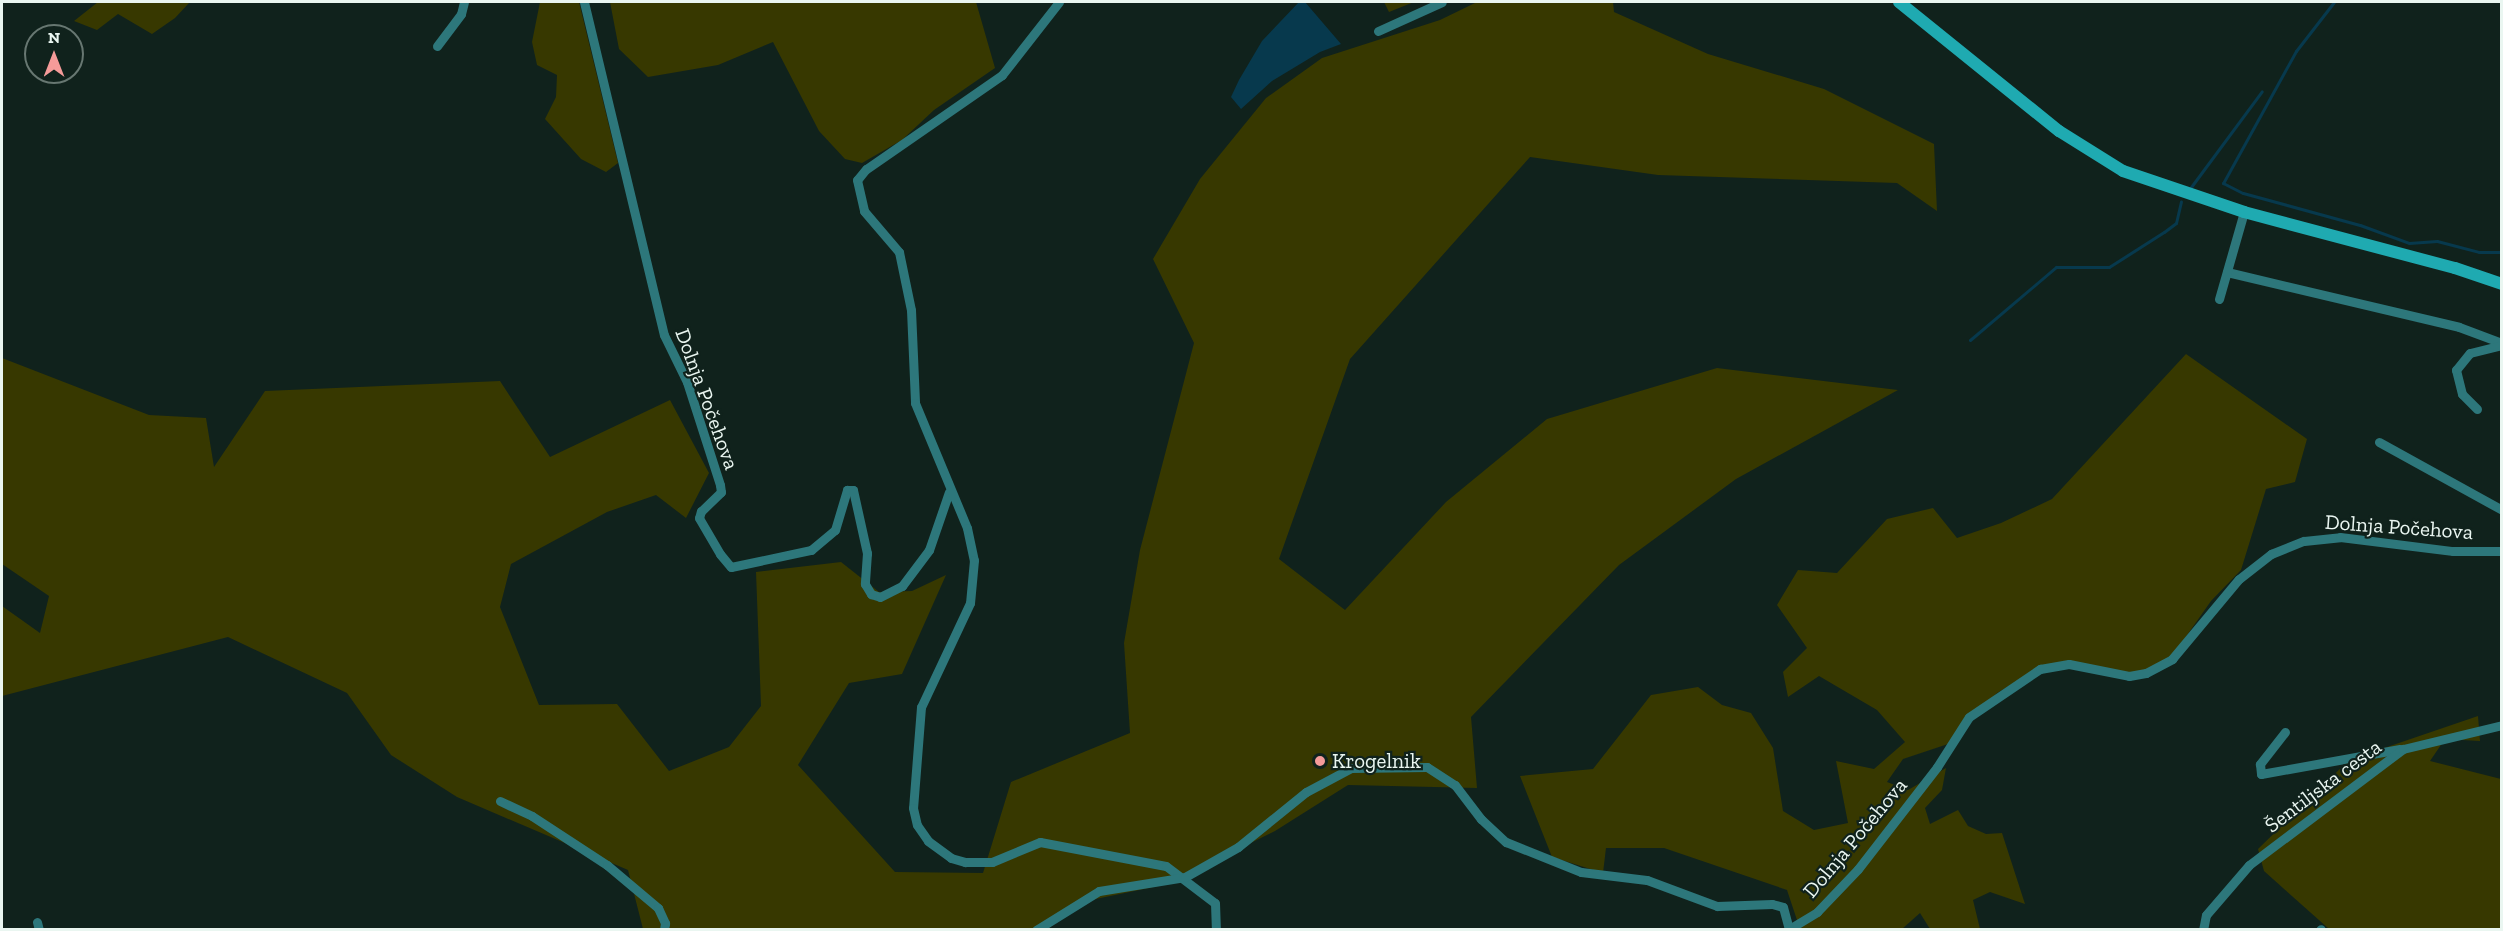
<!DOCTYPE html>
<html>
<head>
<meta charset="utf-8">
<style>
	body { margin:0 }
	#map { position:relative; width:2503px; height:931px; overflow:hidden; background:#10221c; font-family:"Zilla Slab",serif }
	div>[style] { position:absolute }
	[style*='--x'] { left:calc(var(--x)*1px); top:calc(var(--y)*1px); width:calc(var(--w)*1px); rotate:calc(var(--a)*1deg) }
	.green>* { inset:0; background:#373800 }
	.water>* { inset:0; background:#07394d }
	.stream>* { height:3px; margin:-1.5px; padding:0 1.5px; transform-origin:1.5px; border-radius:1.5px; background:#07394d }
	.minor>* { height:9px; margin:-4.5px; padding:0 4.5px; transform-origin:4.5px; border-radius:4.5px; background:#2d777b }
	.secondary>* { height:12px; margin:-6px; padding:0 6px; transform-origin:6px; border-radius:6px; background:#1faab1 }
	.dots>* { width:16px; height:16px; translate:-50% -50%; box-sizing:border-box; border:3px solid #10221c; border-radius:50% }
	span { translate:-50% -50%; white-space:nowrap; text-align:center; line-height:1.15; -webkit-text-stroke:4.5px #10221c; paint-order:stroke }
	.street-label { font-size:21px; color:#eaf6f1 }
	.poi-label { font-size:21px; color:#eaf6f1 }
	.left { translate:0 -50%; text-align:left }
	.frame { position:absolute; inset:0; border:3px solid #eaf6f1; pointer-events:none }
	.north { position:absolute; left:24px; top:24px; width:60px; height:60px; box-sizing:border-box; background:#10221c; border:2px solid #677771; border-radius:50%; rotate:0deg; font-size:16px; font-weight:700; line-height:24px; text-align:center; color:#eaf6f1 }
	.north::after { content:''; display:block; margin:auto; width:21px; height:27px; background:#f59b99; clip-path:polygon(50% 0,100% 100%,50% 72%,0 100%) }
</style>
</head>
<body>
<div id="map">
	<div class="green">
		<i style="clip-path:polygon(98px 2px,190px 2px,175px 18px,152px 34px,118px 14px,97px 30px,74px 21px)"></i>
		<i style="clip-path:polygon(540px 2px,579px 2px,618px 163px,606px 172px,581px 159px,545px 119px,556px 97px,557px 75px,537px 65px,532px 42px)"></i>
		<i style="clip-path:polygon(610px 2px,976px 2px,995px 68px,934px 110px,902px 140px,862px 163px,845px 159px,819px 131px,773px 42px,718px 65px,648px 77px,619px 49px)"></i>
		<i style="clip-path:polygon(1384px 2px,1414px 2px,1389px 12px)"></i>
		<i style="clip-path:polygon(1477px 2px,1613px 2px,1614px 12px,1708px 54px,1824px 89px,1934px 144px,1937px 211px,1897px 183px,1658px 175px,1530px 157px,1350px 359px,1279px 559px,1345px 610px,1446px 502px,1547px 419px,1717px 368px,1898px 390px,1736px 479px,1619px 565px,1471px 717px,1477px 788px,1348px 785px,1275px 831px,1168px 884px,1091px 900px,1039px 929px,643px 929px,628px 870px,457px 797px,391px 755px,347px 693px,228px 637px,2px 696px,2px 606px,40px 633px,49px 596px,2px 564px,2px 358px,149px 415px,206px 418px,214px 467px,265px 391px,500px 381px,550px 457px,670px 400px,709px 473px,686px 518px,656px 495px,607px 512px,511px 564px,500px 607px,539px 705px,617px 704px,669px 771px,729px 747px,761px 706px,756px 572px,841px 562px,879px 592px,912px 591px,946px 575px,902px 674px,849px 683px,798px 765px,895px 872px,983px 873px,1011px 782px,1130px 733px,1124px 643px,1140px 550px,1194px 343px,1153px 259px,1200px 179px,1266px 98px,1322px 58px,1440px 20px)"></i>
		<i style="clip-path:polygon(2186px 354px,2307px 439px,2295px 482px,2266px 489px,2241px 570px,2211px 601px,2171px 658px,2145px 671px,2128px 674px,2069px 662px,2039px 668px,1997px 693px,1948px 744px,1903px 759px,1887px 782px,1908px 790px,1946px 768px,1942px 790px,1925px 808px,1930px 824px,1958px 810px,1968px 826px,1986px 834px,2002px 833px,2025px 904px,1990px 892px,1973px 900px,1980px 929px,1930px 929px,1920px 913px,1902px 929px,1800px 929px,1787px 890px,1664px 848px,1606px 848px,1603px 873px,1552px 857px,1520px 776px,1593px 769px,1651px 695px,1698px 687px,1722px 705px,1751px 713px,1773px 748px,1783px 811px,1814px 830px,1848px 823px,1836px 761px,1874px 769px,1905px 742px,1877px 710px,1819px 676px,1788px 697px,1783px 672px,1807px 648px,1777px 605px,1798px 570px,1837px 573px,1887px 519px,1933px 508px,1957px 538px,2001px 523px,2052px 499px)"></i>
		<i style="clip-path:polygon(2478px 716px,2480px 741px,2445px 739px,2430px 761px,2501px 779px,2501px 929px,2329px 929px,2264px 871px,2258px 849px,2349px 760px)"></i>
	</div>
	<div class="water">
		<i style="clip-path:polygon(1299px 2px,1305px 2px,1341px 44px,1320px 52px,1272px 81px,1241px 109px,1231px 97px,1239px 80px,1262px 41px)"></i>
	</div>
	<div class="stream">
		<i style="--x:2334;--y:2;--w:62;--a:127.8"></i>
		<i style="--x:2296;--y:51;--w:151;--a:118.9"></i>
		<i style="--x:2223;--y:183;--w:22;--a:27"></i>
		<i style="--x:2243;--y:193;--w:121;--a:15.3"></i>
		<i style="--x:2360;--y:225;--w:52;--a:20.2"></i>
		<i style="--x:2409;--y:243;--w:28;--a:-4"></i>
		<i style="--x:2437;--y:241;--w:43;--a:14.7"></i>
		<i style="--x:2479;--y:252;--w:23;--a:0"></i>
		<i style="--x:2191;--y:187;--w:119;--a:-53.5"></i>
		<i style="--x:1970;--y:340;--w:113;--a:-40.3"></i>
		<i style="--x:2056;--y:267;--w:53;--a:0"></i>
		<i style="--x:2109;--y:267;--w:65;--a:-32.5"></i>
		<i style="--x:2164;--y:232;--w:15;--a:-37"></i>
		<i style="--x:2176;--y:223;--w:22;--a:-77"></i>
	</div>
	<div class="minor">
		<i style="--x:584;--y:2;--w:342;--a:76.5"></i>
		<i style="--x:664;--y:335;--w:52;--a:63.9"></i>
		<i style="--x:687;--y:382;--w:108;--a:72.2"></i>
		<i style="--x:720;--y:485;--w:7;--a:82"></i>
		<i style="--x:721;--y:492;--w:28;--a:136"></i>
		<i style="--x:701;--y:511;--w:7;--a:106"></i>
		<i style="--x:699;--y:518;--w:42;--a:59.7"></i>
		<i style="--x:720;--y:554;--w:17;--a:50"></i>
		<i style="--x:731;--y:567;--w:82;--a:-12"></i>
		<i style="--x:811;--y:550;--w:31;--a:-40"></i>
		<i style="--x:835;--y:530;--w:42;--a:-73.3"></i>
		<i style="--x:847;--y:490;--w:6;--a:0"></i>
		<i style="--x:853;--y:490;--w:65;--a:77.5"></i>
		<i style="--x:867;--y:553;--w:31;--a:94"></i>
		<i style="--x:865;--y:584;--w:12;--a:59"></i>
		<i style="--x:871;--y:594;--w:9;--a:18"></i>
		<i style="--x:880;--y:597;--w:25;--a:-27"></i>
		<i style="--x:902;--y:586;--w:45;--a:-53.1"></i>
		<i style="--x:929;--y:550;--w:61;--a:-71"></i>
		<i style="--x:1059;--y:2;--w:93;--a:128"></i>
		<i style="--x:1002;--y:75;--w:165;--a:145.3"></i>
		<i style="--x:866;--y:169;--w:14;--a:129"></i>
		<i style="--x:857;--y:180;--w:32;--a:77"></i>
		<i style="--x:864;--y:211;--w:54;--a:49.5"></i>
		<i style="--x:899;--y:252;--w:59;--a:78.3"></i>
		<i style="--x:911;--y:310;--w:93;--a:87.5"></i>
		<i style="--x:915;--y:403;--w:135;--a:67.4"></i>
		<i style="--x:967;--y:528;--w:33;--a:78"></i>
		<i style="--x:974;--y:560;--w:43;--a:95.3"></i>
		<i style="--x:970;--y:603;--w:115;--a:115.2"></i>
		<i style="--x:921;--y:707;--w:101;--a:94.5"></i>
		<i style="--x:913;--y:808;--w:17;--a:77"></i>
		<i style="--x:917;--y:825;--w:19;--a:55"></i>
		<i style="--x:928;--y:841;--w:29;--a:36"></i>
		<i style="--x:951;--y:858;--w:15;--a:16"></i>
		<i style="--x:965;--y:862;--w:27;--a:0"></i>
		<i style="--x:992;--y:862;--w:52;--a:-22.6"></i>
		<i style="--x:1040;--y:842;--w:128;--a:10.8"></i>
		<i style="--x:1166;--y:866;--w:61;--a:37.1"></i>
		<i style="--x:1215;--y:903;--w:27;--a:88"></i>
		<i style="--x:1378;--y:31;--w:70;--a:-24.4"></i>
		<i style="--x:437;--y:46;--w:40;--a:-53"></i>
		<i style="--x:461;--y:14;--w:12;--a:-76"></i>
		<i style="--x:2227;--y:272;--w:238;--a:13.3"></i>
		<i style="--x:2459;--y:327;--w:46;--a:20.4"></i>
		<i style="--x:2219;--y:299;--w:91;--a:-74"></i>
		<i style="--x:2477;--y:409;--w:21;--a:-135"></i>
		<i style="--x:2462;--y:394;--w:25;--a:-104"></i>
		<i style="--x:2456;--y:370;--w:22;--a:-51"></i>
		<i style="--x:2470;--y:353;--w:33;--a:-14"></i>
		<i style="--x:2379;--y:442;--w:141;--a:28.9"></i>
		<i style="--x:2285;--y:732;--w:41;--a:128"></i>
		<i style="--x:2260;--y:764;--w:10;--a:84"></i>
		<i style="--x:2261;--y:774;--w:141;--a:-10.2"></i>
		<i style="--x:500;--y:801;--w:35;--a:25"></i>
		<i style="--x:532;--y:816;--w:90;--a:33.2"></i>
		<i style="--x:607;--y:865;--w:67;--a:40.1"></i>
		<i style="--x:658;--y:908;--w:17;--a:65"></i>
		<i style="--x:665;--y:923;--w:7;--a:98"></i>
		<i style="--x:37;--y:922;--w:8;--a:76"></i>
		<i style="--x:1789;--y:929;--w:33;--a:-31"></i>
		<i style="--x:1817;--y:912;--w:59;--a:-46.4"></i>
		<i style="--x:1858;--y:869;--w:129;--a:-52.2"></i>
		<i style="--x:1937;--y:767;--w:59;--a:-57.4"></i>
		<i style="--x:1969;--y:717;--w:86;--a:-34.1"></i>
		<i style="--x:2040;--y:669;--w:29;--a:-10"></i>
		<i style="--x:2069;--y:664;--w:61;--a:11.3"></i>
		<i style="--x:2129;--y:676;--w:17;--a:-10"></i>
		<i style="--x:2146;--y:673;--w:30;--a:-28"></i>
		<i style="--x:2172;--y:659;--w:104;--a:-50.1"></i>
		<i style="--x:2239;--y:579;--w:41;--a:-38"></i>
		<i style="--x:2271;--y:554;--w:35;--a:-22"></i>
		<i style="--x:2304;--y:541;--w:36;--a:-6"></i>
		<i style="--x:2340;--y:537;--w:114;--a:7.1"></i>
		<i style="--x:2453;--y:551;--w:49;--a:0"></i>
		<i style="--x:1036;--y:930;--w:74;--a:-31.8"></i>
		<i style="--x:1099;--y:891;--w:87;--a:-9.2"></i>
		<i style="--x:1185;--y:877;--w:61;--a:-29.5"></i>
		<i style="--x:1238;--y:847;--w:87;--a:-39"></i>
		<i style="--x:1306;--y:792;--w:51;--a:-28.1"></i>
		<i style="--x:1351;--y:768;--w:76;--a:-0.8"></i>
		<i style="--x:1427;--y:767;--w:33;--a:33"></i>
		<i style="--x:1455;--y:785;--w:43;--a:52.6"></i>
		<i style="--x:1481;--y:819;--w:34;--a:43"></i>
		<i style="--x:1506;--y:842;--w:81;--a:21.8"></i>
		<i style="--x:1581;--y:872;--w:66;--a:6.9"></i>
		<i style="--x:1647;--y:880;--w:75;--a:20.4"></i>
		<i style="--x:1717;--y:906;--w:55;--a:-2.1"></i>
		<i style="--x:1772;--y:904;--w:11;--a:15"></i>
		<i style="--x:1783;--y:907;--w:24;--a:75"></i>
		<i style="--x:2203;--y:930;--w:15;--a:-79"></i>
		<i style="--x:2206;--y:915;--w:66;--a:-49.3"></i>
		<i style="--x:2249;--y:865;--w:193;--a:-37"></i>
		<i style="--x:2403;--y:749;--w:102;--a:-13.6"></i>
		<i style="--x:2320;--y:930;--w:1;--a:-45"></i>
	</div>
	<div class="secondary">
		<i style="--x:1899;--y:2;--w:206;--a:38.9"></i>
		<i style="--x:2059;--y:131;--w:75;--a:32"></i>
		<i style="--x:2123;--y:171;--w:128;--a:18.7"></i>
		<i style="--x:2244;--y:212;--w:218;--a:14.9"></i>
		<i style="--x:2455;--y:268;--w:50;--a:18.8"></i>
	</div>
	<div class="dots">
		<i style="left:1320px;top:761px;background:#f59b99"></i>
	</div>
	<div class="street-label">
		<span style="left:707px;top:399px;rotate:70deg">Dolnja Počehova</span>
		<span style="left:2399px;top:527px;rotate:4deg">Dolnja Počehova</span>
		<span style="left:2323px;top:786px;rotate:-37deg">Šentiljska cesta</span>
		<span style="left:1855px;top:838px;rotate:-50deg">Dolnja Počehova</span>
	</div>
	<div class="poi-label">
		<span class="left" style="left:1332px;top:761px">Krogelnik</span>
	</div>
	<div class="frame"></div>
	<div class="north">N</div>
</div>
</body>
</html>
